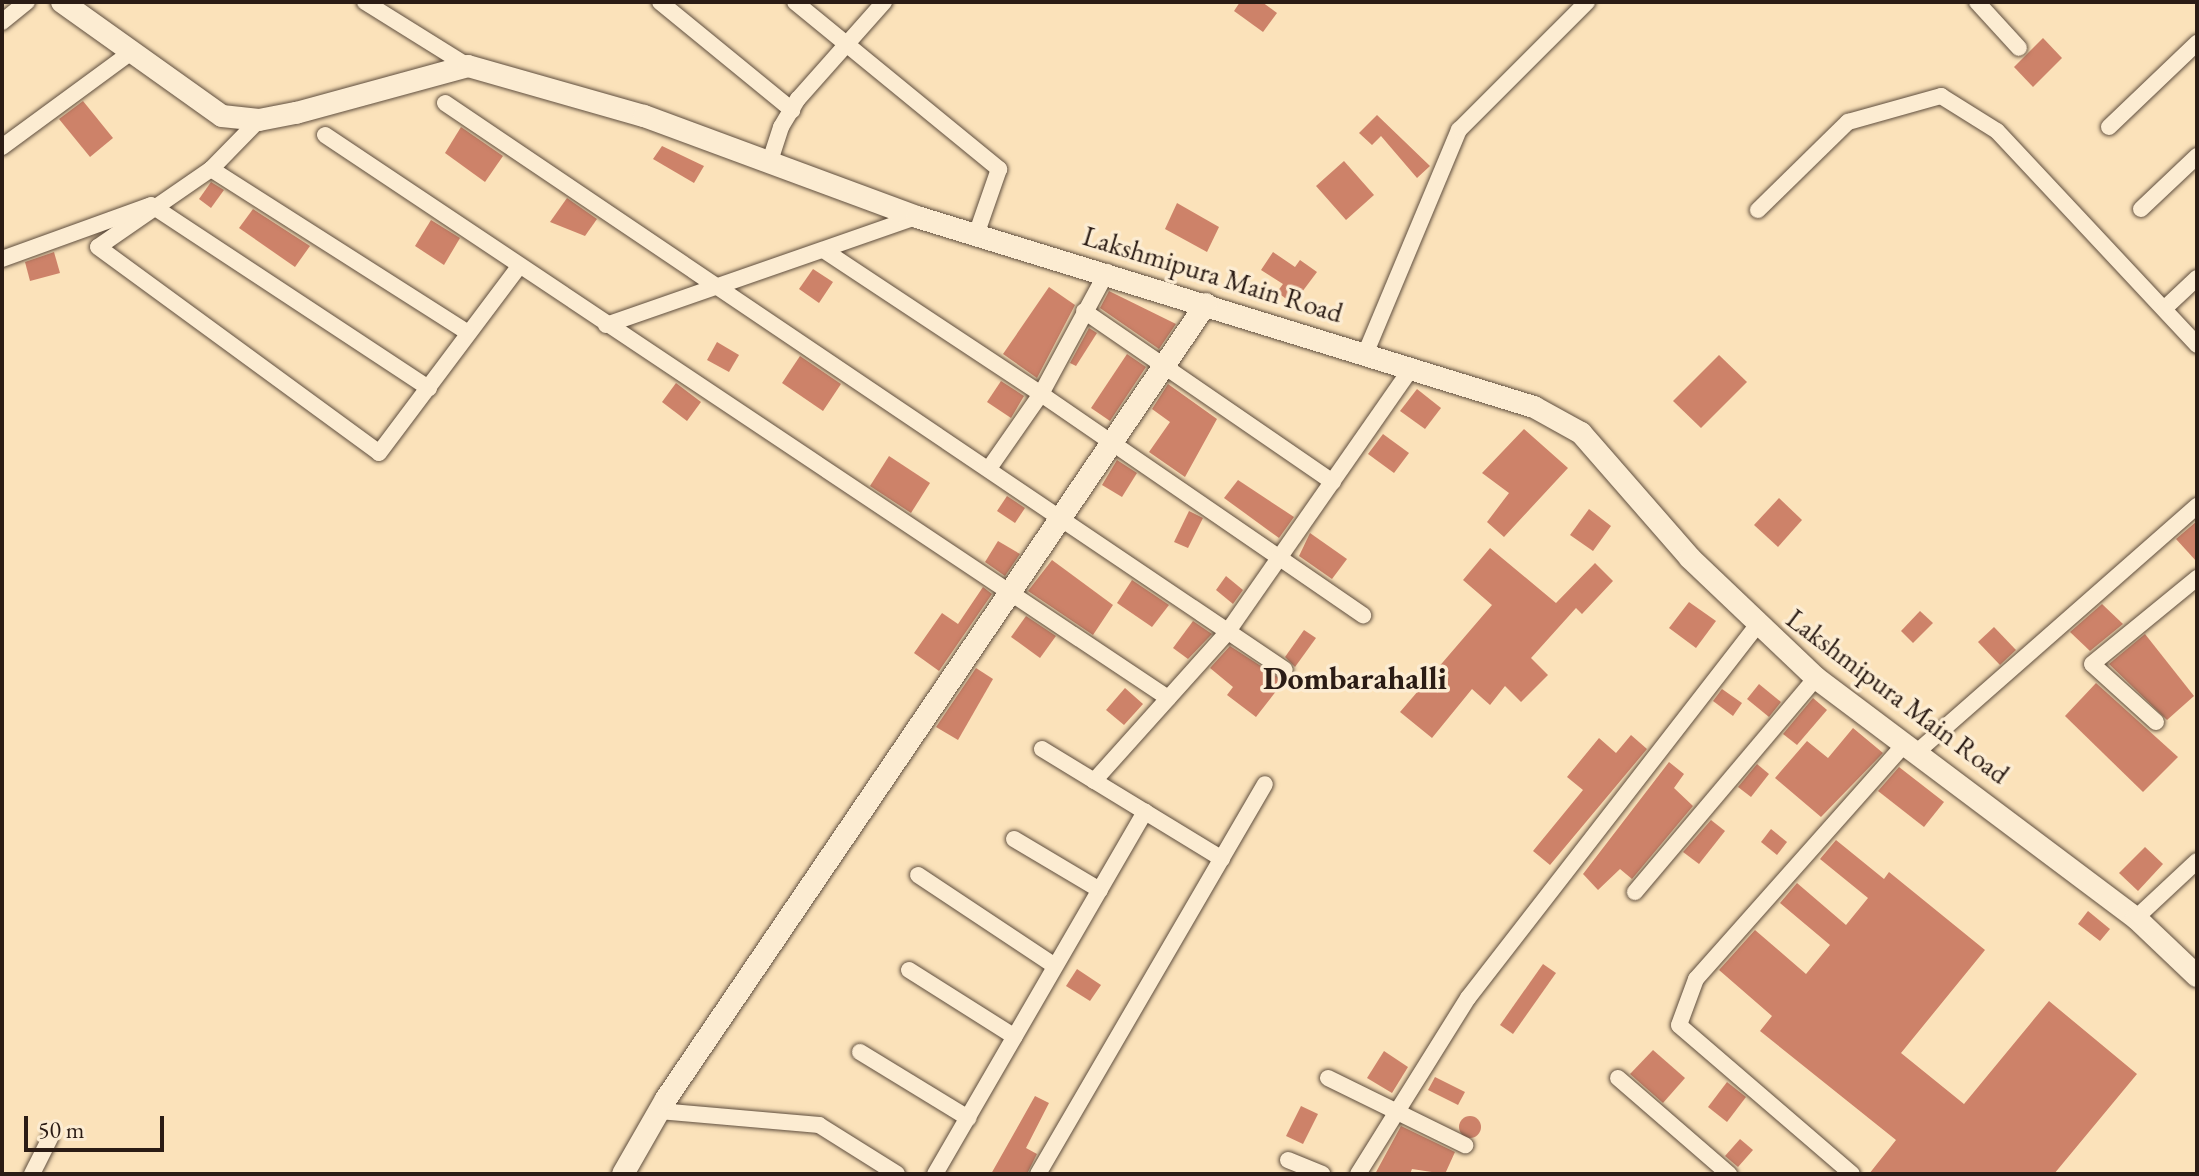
<!DOCTYPE html>
<html>
<head>
<meta charset="utf-8">
<style>
	body { margin:0 }
	#map { position:relative; width:2199px; height:1176px; overflow:hidden; background:#fbe2ba; font-family:"EB Garamond",serif }
	div>[style] { position:absolute }
	[style*='--x'] { left:calc(var(--x)*1px); top:calc(var(--y)*1px); width:calc(var(--w)*1px); rotate:calc(var(--a)*1deg) }
	.building>* { inset:0; background:#cd8269 }
	.round { border-radius:50% }
	.roads { filter:drop-shadow(0 0 2px #5f4e3e) drop-shadow(0 0 2px #5f4e3e) }
	.street>* { height:16px; margin:-8px; padding:0 8px; transform-origin:8px; border-radius:8px; background:#fcecd2 }
	.secondary>* { height:22px; margin:-11px; padding:0 11px; transform-origin:11px; border-radius:11px; background:#fcecd2 }
	span { translate:-50% -50%; white-space:nowrap; text-align:center; line-height:1.15; -webkit-text-stroke:7px #fcecd2; paint-order:stroke }
	.street-label { font-size:28px; color:#2b1c15 }
	.quarter-label { font-size:32px; color:#2b1c15; font-weight:700 }
	.frame { position:absolute; inset:0; border:4px solid #2b1c15; pointer-events:none }
	.scale { position:absolute; left:24px; top:1116px; width:140px; height:36px; box-sizing:border-box; border:4px solid #2b1c15; border-top:0; padding-left:10px; font-size:24px; line-height:28px; white-space:nowrap; color:#2b1c15; -webkit-text-stroke:6px #fcecd2; paint-order:stroke }
</style>
</head>
<body>
<div id="map">
	<div class="building">
		<i style="clip-path:polygon(1240px 2px,1262px 2px,1277px 13px,1263px 32px,1234px 11px)"></i>
		<i style="clip-path:polygon(2043px 38px,2062px 58px,2033px 87px,2014px 67px)"></i>
		<i style="clip-path:polygon(83px 101px,113px 138px,90px 157px,59px 119px)"></i>
		<i style="clip-path:polygon(1377px 115px,1430px 166px,1417px 178px,1381px 136px,1372px 145px,1359px 133px)"></i>
		<i style="clip-path:polygon(461px 127px,503px 156px,485px 182px,445px 153px)"></i>
		<i style="clip-path:polygon(662px 146px,704px 166px,694px 183px,653px 159px)"></i>
		<i style="clip-path:polygon(1344px 161px,1374px 195px,1346px 220px,1316px 186px)"></i>
		<i style="clip-path:polygon(211px 182px,224px 190px,211px 208px,199px 199px)"></i>
		<i style="clip-path:polygon(567px 198px,597px 219px,585px 236px,550px 222px)"></i>
		<i style="clip-path:polygon(1177px 203px,1219px 227px,1207px 252px,1165px 229px)"></i>
		<i style="clip-path:polygon(253px 209px,310px 246px,295px 267px,239px 228px)"></i>
		<i style="clip-path:polygon(431px 220px,460px 238px,444px 265px,415px 246px)"></i>
		<i style="clip-path:polygon(54px 252px,60px 273px,30px 281px,25px 262px)"></i>
		<i style="clip-path:polygon(1273px 252px,1295px 267px,1300px 260px,1317px 272px,1293px 304px,1277px 292px,1283px 284px,1261px 270px)"></i>
		<i style="clip-path:polygon(813px 269px,833px 282px,819px 303px,799px 289px)"></i>
		<i style="clip-path:polygon(1049px 287px,1075px 305px,1037px 378px,1003px 354px)"></i>
		<i style="clip-path:polygon(1109px 291px,1176px 324px,1159px 349px,1100px 308px)"></i>
		<i style="clip-path:polygon(1089px 328px,1097px 333px,1076px 366px,1070px 363px)"></i>
		<i style="clip-path:polygon(717px 342px,739px 355px,729px 372px,707px 360px)"></i>
		<i style="clip-path:polygon(1127px 354px,1146px 367px,1110px 421px,1091px 408px)"></i>
		<i style="clip-path:polygon(1719px 355px,1747px 382px,1701px 428px,1673px 401px)"></i>
		<i style="clip-path:polygon(800px 356px,841px 384px,823px 411px,782px 383px)"></i>
		<i style="clip-path:polygon(1001px 381px,1024px 396px,1011px 418px,987px 402px)"></i>
		<i style="clip-path:polygon(676px 383px,701px 402px,687px 421px,662px 402px)"></i>
		<i style="clip-path:polygon(1168px 384px,1217px 419px,1185px 477px,1149px 452px,1170px 422px,1152px 409px)"></i>
		<i style="clip-path:polygon(1417px 389px,1441px 408px,1425px 429px,1400px 411px)"></i>
		<i style="clip-path:polygon(1524px 429px,1568px 468px,1504px 537px,1487px 522px,1509px 493px,1482px 473px)"></i>
		<i style="clip-path:polygon(1383px 434px,1409px 453px,1394px 473px,1368px 454px)"></i>
		<i style="clip-path:polygon(889px 456px,930px 483px,911px 513px,870px 486px)"></i>
		<i style="clip-path:polygon(1117px 460px,1137px 473px,1122px 497px,1102px 485px)"></i>
		<i style="clip-path:polygon(1238px 480px,1294px 517px,1279px 538px,1224px 498px)"></i>
		<i style="clip-path:polygon(1007px 496px,1025px 508px,1015px 523px,997px 511px)"></i>
		<i style="clip-path:polygon(1779px 498px,1802px 520px,1778px 547px,1754px 525px)"></i>
		<i style="clip-path:polygon(1589px 509px,1611px 526px,1593px 551px,1570px 535px)"></i>
		<i style="clip-path:polygon(1189px 511px,1203px 518px,1188px 548px,1174px 542px)"></i>
		<i style="clip-path:polygon(2197px 521px,2197px 562px,2176px 539px)"></i>
		<i style="clip-path:polygon(1310px 533px,1347px 559px,1332px 579px,1299px 556px)"></i>
		<i style="clip-path:polygon(998px 541px,1020px 554px,1005px 576px,985px 562px)"></i>
		<i style="clip-path:polygon(1490px 548px,1556px 603px,1595px 563px,1613px 581px,1582px 614px,1576px 608px,1531px 658px,1548px 675px,1521px 702px,1505px 686px,1490px 705px,1472px 689px,1432px 738px,1400px 712px,1492px 605px,1463px 580px)"></i>
		<i style="clip-path:polygon(1052px 560px,1113px 605px,1093px 635px,1028px 591px)"></i>
		<i style="clip-path:polygon(1226px 576px,1243px 590px,1233px 604px,1216px 590px)"></i>
		<i style="clip-path:polygon(1132px 580px,1169px 605px,1152px 627px,1117px 603px)"></i>
		<i style="clip-path:polygon(983px 587px,992px 594px,939px 671px,914px 653px,942px 613px,958px 624px)"></i>
		<i style="clip-path:polygon(1689px 602px,1716px 621px,1696px 648px,1669px 628px)"></i>
		<i style="clip-path:polygon(2102px 604px,2123px 624px,2090px 651px,2070px 632px)"></i>
		<i style="clip-path:polygon(1920px 611px,1933px 623px,1913px 643px,1901px 631px)"></i>
		<i style="clip-path:polygon(1026px 616px,1056px 636px,1040px 658px,1011px 637px)"></i>
		<i style="clip-path:polygon(1193px 621px,1212px 634px,1188px 659px,1173px 648px)"></i>
		<i style="clip-path:polygon(1994px 627px,2016px 650px,2000px 665px,1978px 642px)"></i>
		<i style="clip-path:polygon(1304px 630px,1316px 638px,1295px 667px,1285px 657px)"></i>
		<i style="clip-path:polygon(2145px 634px,2194px 696px,2167px 720px,2109px 664px)"></i>
		<i style="clip-path:polygon(1230px 646px,1284px 681px,1256px 717px,1227px 695px,1233px 687px,1210px 668px)"></i>
		<i style="clip-path:polygon(976px 668px,993px 679px,958px 740px,936px 727px)"></i>
		<i style="clip-path:polygon(2096px 683px,2178px 757px,2143px 792px,2065px 716px)"></i>
		<i style="clip-path:polygon(1759px 684px,1781px 702px,1769px 717px,1747px 699px)"></i>
		<i style="clip-path:polygon(1125px 688px,1143px 704px,1124px 725px,1106px 710px)"></i>
		<i style="clip-path:polygon(1722px 689px,1742px 703px,1733px 716px,1713px 701px)"></i>
		<i style="clip-path:polygon(1813px 698px,1827px 710px,1797px 745px,1783px 734px)"></i>
		<i style="clip-path:polygon(1853px 728px,1883px 753px,1821px 817px,1775px 778px,1807px 741px,1828px 758px)"></i>
		<i style="clip-path:polygon(1631px 735px,1647px 749px,1550px 865px,1533px 851px,1583px 790px,1567px 777px,1599px 738px,1616px 753px)"></i>
		<i style="clip-path:polygon(1669px 762px,1684px 774px,1674px 788px,1693px 806px,1632px 879px,1620px 869px,1598px 890px,1583px 874px)"></i>
		<i style="clip-path:polygon(1757px 764px,1769px 774px,1751px 797px,1738px 787px)"></i>
		<i style="clip-path:polygon(1899px 767px,1944px 802px,1924px 827px,1878px 791px)"></i>
		<i style="clip-path:polygon(1711px 820px,1725px 831px,1699px 864px,1683px 852px)"></i>
		<i style="clip-path:polygon(1771px 829px,1787px 842px,1777px 855px,1761px 842px)"></i>
		<i style="clip-path:polygon(1836px 840px,1884px 879px,1889px 872px,1985px 950px,1901px 1053px,1964px 1104px,2049px 1001px,2137px 1074px,2054px 1174px,1869px 1174px,1896px 1140px,1760px 1031px,1772px 1016px,1719px 970px,1755px 930px,1806px 974px,1830px 945px,1780px 903px,1797px 883px,1846px 925px,1868px 898px,1820px 859px)"></i>
		<i style="clip-path:polygon(2145px 847px,2163px 864px,2138px 891px,2119px 873px)"></i>
		<i style="clip-path:polygon(2088px 911px,2110px 929px,2100px 941px,2078px 924px)"></i>
		<i style="clip-path:polygon(1543px 964px,1556px 973px,1513px 1034px,1500px 1025px)"></i>
		<i style="clip-path:polygon(1077px 969px,1101px 985px,1090px 1001px,1066px 986px)"></i>
		<i style="clip-path:polygon(1653px 1050px,1685px 1078px,1663px 1103px,1630px 1074px)"></i>
		<i style="clip-path:polygon(1384px 1051px,1408px 1067px,1392px 1093px,1367px 1078px)"></i>
		<i style="clip-path:polygon(1435px 1077px,1465px 1092px,1458px 1105px,1428px 1090px)"></i>
		<i style="clip-path:polygon(1727px 1082px,1746px 1097px,1727px 1122px,1708px 1107px)"></i>
		<i style="clip-path:polygon(1035px 1096px,1049px 1103px,1026px 1148px,1037px 1154px,1027px 1174px,991px 1174px)"></i>
		<i style="clip-path:polygon(1301px 1106px,1318px 1114px,1303px 1144px,1286px 1136px)"></i>
		<i class="round" style="left:1459px;top:1116px;width:22px;height:22px"></i>
		<i style="clip-path:polygon(1401px 1126px,1455px 1152px,1445px 1174px,1412px 1169px,1410px 1174px,1375px 1174px)"></i>
		<i style="clip-path:polygon(1740px 1139px,1753px 1150px,1738px 1167px,1725px 1156px)"></i>
	</div>
	<div class="roads">
		<div class="street">
			<i style="--x:365;--y:2;--w:121;--a:31.9"></i>
			<i style="--x:660;--y:2;--w:171;--a:39.3"></i>
			<i style="--x:795;--y:2;--w:264;--a:39.3"></i>
			<i style="--x:999;--y:169;--w:70;--a:109.2"></i>
			<i style="--x:1977;--y:2;--w:62;--a:47.6"></i>
			<i style="--x:2;--y:22;--w:32;--a:-39"></i>
			<i style="--x:445;--y:103;--w:1013;--a:34.02"></i>
			<i style="--x:259;--y:120;--w:69;--a:134.4"></i>
			<i style="--x:211;--y:169;--w:137;--a:145.4"></i>
			<i style="--x:98;--y:247;--w:348;--a:36.2"></i>
			<i style="--x:379;--y:453;--w:231;--a:-53.1"></i>
			<i style="--x:2109;--y:127;--w:122;--a:-43.7"></i>
			<i style="--x:325;--y:135;--w:1014;--a:33.74"></i>
			<i style="--x:2;--y:147;--w:159;--a:-36.3"></i>
			<i style="--x:769;--y:164;--w:39;--a:-72"></i>
			<i style="--x:781;--y:127;--w:33;--a:-59"></i>
			<i style="--x:798;--y:99;--w:130;--a:-48.4"></i>
			<i style="--x:211;--y:169;--w:305;--a:32.5"></i>
			<i style="--x:2141;--y:209;--w:77;--a:-43.4"></i>
			<i style="--x:1758;--y:210;--w:126;--a:-44.4"></i>
			<i style="--x:1848;--y:122;--w:97;--a:-15.6"></i>
			<i style="--x:1941;--y:96;--w:66;--a:32"></i>
			<i style="--x:1997;--y:131;--w:293;--a:46.9"></i>
			<i style="--x:825;--y:251;--w:259;--a:33.5"></i>
			<i style="--x:1041;--y:394;--w:139;--a:-61.6"></i>
			<i style="--x:2;--y:259;--w:158;--a:-19.9"></i>
			<i style="--x:151;--y:205;--w:333;--a:33.4"></i>
			<i style="--x:2165;--y:308;--w:44;--a:-43.2"></i>
			<i style="--x:1084;--y:311;--w:302;--a:34.5"></i>
			<i style="--x:606;--y:325;--w:329;--a:-19.2"></i>
			<i style="--x:1366;--y:352;--w:241;--a:-67.3"></i>
			<i style="--x:1459;--y:130;--w:181;--a:-45"></i>
			<i style="--x:990;--y:467;--w:89;--a:-55.1"></i>
			<i style="--x:1041;--y:394;--w:391;--a:34.5"></i>
			<i style="--x:2156;--y:722;--w:86;--a:-137.8"></i>
			<i style="--x:2092;--y:664;--w:136;--a:-39.3"></i>
			<i style="--x:1042;--y:749;--w:211;--a:31.4"></i>
			<i style="--x:1917;--y:752;--w:373;--a:-41.3"></i>
			<i style="--x:1094;--y:781;--w:198;--a:-48.1"></i>
			<i style="--x:1226;--y:634;--w:325;--a:-55.1"></i>
			<i style="--x:1014;--y:839;--w:100;--a:30.7"></i>
			<i style="--x:918;--y:875;--w:164;--a:33.6"></i>
			<i style="--x:1635;--y:892;--w:280;--a:-49.8"></i>
			<i style="--x:2136;--y:918;--w:83;--a:-43.1"></i>
			<i style="--x:909;--y:970;--w:125;--a:32.3"></i>
			<i style="--x:860;--y:1052;--w:127;--a:31.4"></i>
			<i style="--x:1328;--y:1078;--w:153;--a:26.1"></i>
			<i style="--x:1618;--y:1078;--w:147;--a:40.9"></i>
			<i style="--x:659;--y:1111;--w:161;--a:5"></i>
			<i style="--x:819;--y:1125;--w:92;--a:32.1"></i>
			<i style="--x:1288;--y:1160;--w:37;--a:22"></i>
			<i style="--x:32;--y:1174;--w:40;--a:-63.4"></i>
			<i style="--x:935;--y:1174;--w:419;--a:-59.9"></i>
			<i style="--x:1038;--y:1174;--w:451;--a:-59.8"></i>
			<i style="--x:1358;--y:1174;--w:208;--a:-58"></i>
			<i style="--x:1468;--y:998;--w:471;--a:-52.2"></i>
			<i style="--x:1852;--y:1174;--w:228;--a:-139.3"></i>
			<i style="--x:1679;--y:1025;--w:49;--a:-69.7"></i>
			<i style="--x:1696;--y:979;--w:314;--a:-48.4"></i>
		</div>
		<div class="secondary">
			<i style="--x:62;--y:2;--w:196;--a:35.5"></i>
			<i style="--x:222;--y:116;--w:37;--a:6"></i>
			<i style="--x:259;--y:120;--w:38;--a:-11"></i>
			<i style="--x:296;--y:113;--w:178;--a:-15.3"></i>
			<i style="--x:468;--y:66;--w:183;--a:15.9"></i>
			<i style="--x:644;--y:116;--w:291;--a:20.3"></i>
			<i style="--x:917;--y:217;--w:646;--a:17.12"></i>
			<i style="--x:1534;--y:407;--w:54;--a:29"></i>
			<i style="--x:1581;--y:433;--w:166;--a:48.9"></i>
			<i style="--x:1690;--y:558;--w:174;--a:43.6"></i>
			<i style="--x:1816;--y:678;--w:400;--a:36.9"></i>
			<i style="--x:2136;--y:918;--w:84;--a:43.6"></i>
			<i style="--x:623;--y:1174;--w:86;--a:-60.2"></i>
			<i style="--x:666;--y:1099;--w:961;--a:-55.81"></i>
		</div>
	</div>
	<div class="street-label">
		<span style="left:1213px;top:274px;rotate:17deg">Lakshmipura Main Road</span>
		<span style="left:1898px;top:696px;rotate:37deg">Lakshmipura Main Road</span>
	</div>
	<div class="quarter-label">
		<span style="left:1355px;top:678px">Dombarahalli</span>
	</div>
	<div class="frame"></div>
	<div class="scale">50 m</div>
</div>
</body>
</html>
